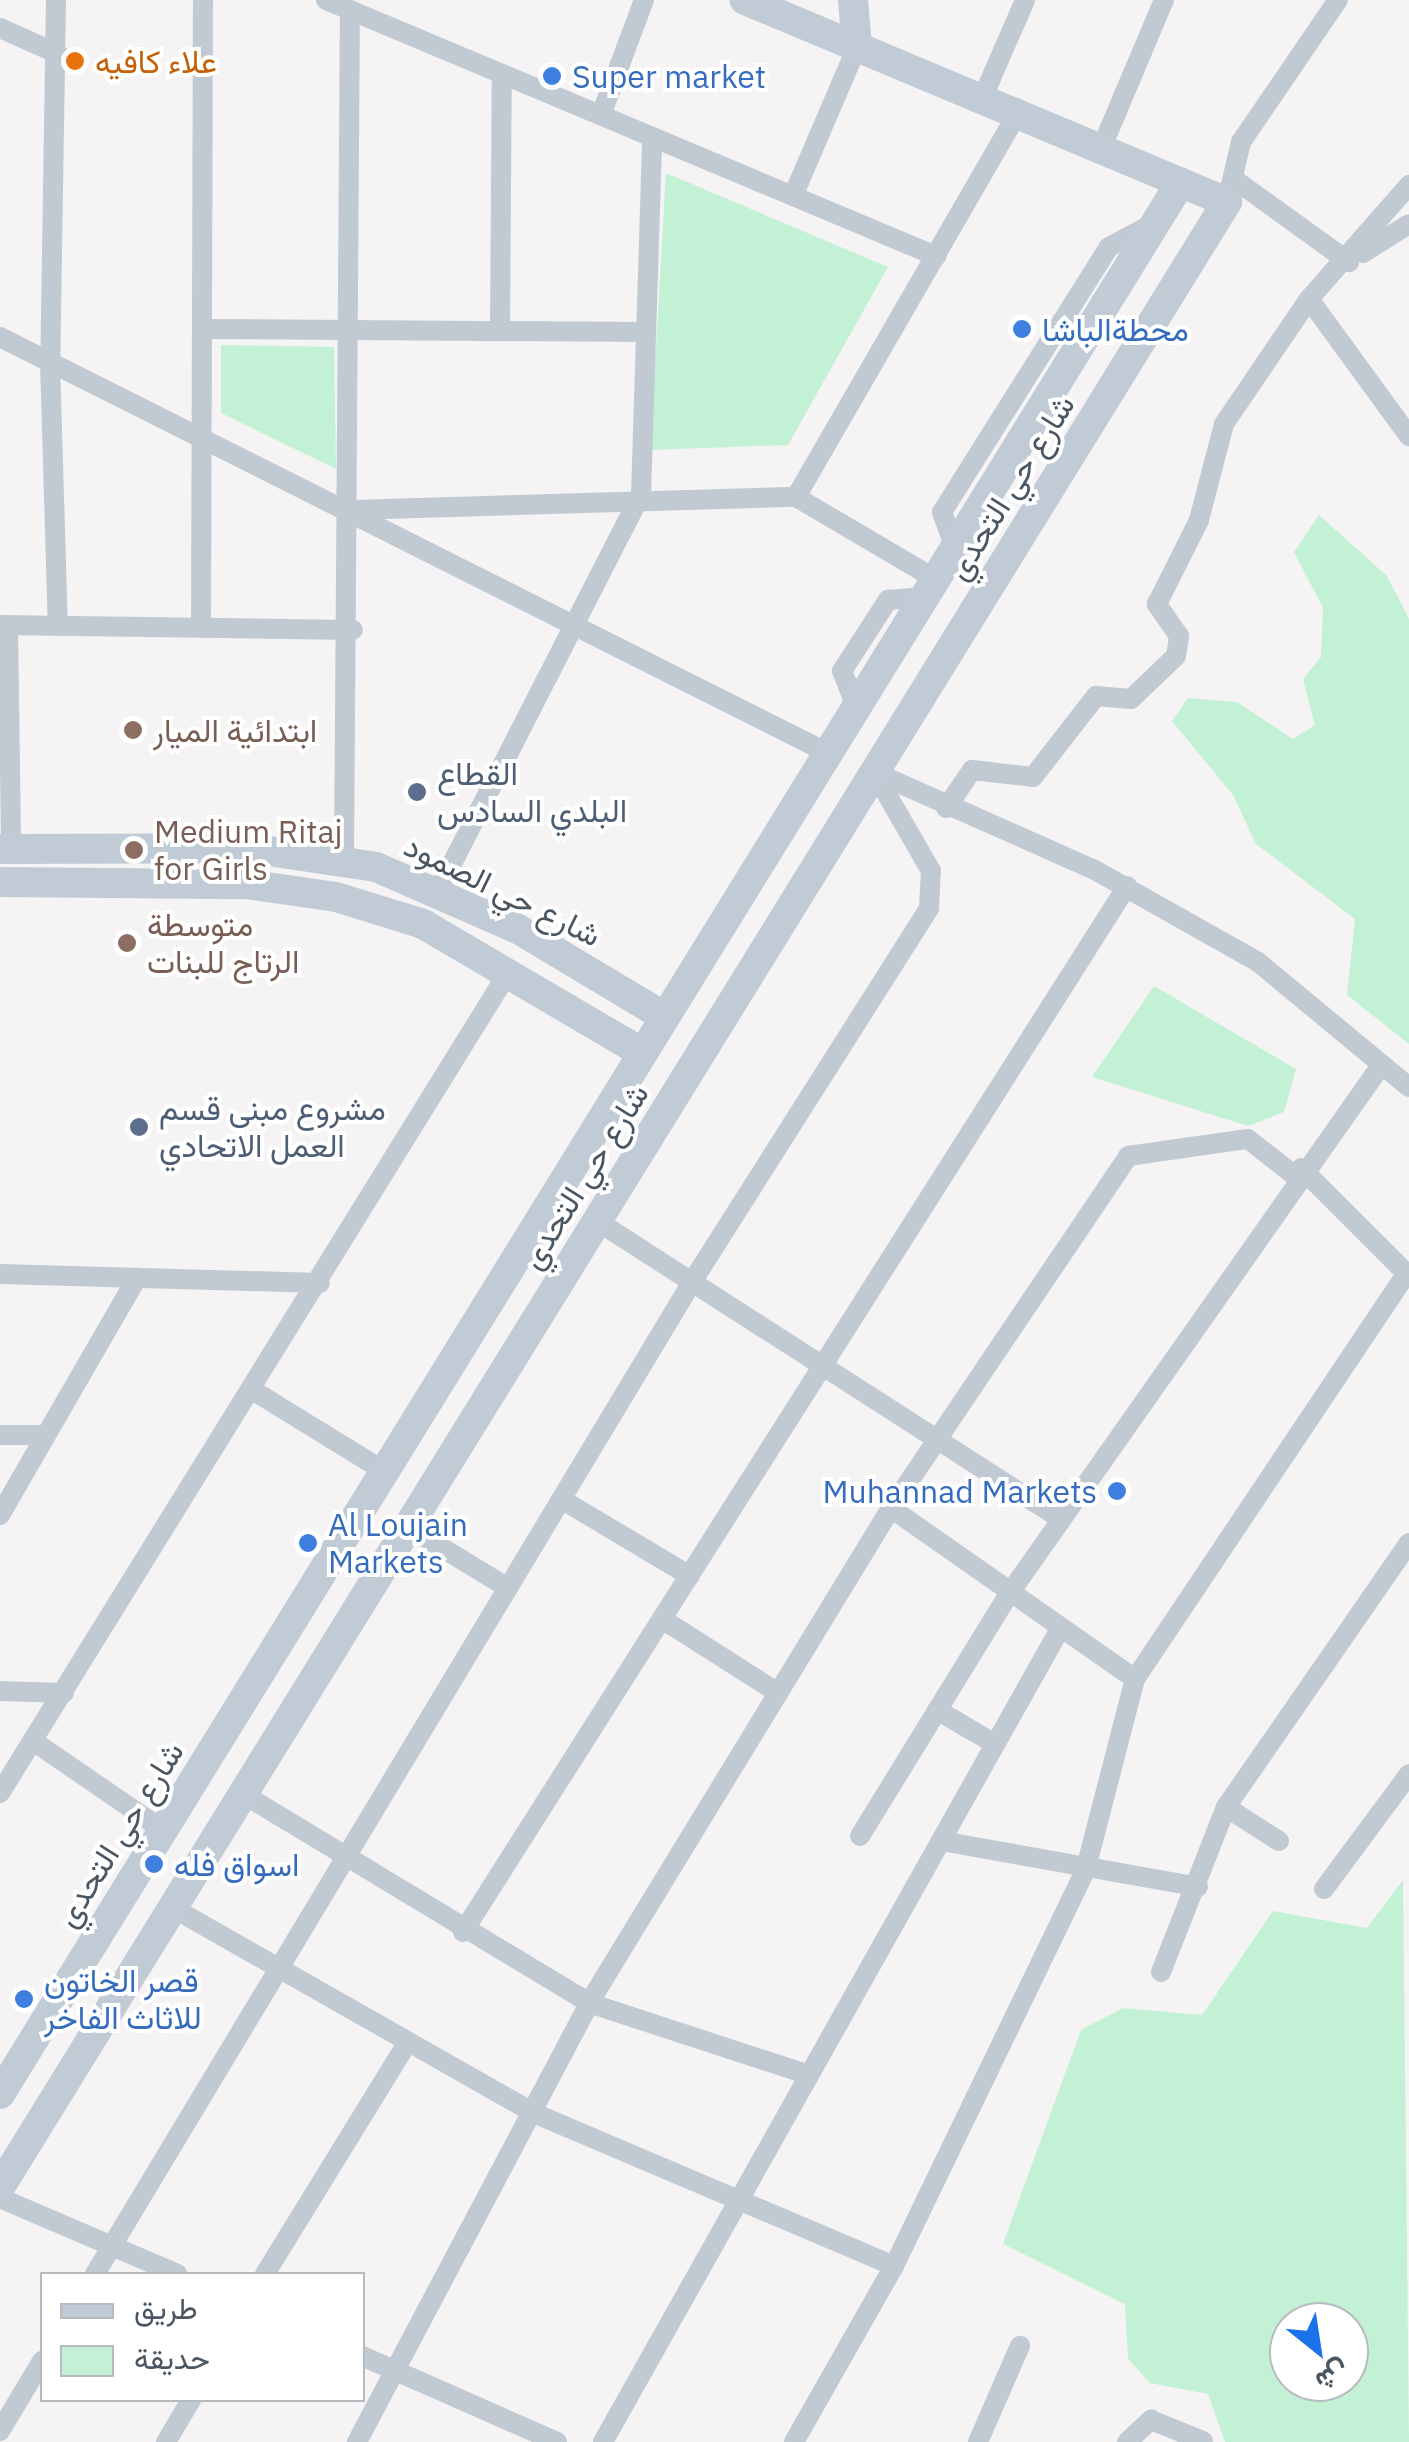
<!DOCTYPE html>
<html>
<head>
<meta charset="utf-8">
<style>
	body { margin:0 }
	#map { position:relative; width:1409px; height:2442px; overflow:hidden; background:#f5f3f3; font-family:"IBM Plex Sans",Vazirmatn,sans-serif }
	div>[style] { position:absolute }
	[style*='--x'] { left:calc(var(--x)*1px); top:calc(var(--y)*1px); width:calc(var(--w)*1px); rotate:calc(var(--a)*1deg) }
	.green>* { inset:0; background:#c3f1d5 }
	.street>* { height:20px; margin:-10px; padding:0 10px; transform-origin:10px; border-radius:10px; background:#c1cad2 }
	.secondary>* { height:30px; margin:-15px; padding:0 15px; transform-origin:15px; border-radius:15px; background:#c1cbd6 }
	.dots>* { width:28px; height:28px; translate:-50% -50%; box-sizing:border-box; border:5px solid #fff; border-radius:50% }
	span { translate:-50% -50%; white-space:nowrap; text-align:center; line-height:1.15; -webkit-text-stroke:8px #fff; paint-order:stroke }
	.food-label { font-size:32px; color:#c56008 }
	.left { translate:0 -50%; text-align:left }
	.shop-label { font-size:32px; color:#366cbe }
	.right { translate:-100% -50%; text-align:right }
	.street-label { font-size:32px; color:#4a5661 }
	.education-label { font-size:32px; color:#785e54 }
	.service-label { font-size:32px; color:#4e5e75 }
	.legend { position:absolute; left:40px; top:2272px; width:325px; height:130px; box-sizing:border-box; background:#fff; border:2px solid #b7bbc0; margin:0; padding:12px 18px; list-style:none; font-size:30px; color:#4a5661 }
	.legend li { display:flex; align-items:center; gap:20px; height:50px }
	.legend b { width:50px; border:2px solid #b7bbc0 }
	.north { position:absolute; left:1269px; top:2302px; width:100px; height:100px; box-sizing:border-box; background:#fff; border:2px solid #b7bbc0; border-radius:50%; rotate:150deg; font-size:28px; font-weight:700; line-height:40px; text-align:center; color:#4a5661 }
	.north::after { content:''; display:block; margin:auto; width:35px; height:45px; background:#1a73e8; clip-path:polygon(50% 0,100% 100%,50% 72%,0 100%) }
</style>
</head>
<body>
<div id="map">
	<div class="green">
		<i style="clip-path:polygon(666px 173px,888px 267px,788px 445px,650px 450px)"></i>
		<i style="clip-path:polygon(221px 345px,334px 347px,336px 469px,221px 413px)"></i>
		<i style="clip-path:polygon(1319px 515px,1387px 576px,1409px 619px,1409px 1044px,1347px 995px,1355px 919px,1256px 844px,1233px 795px,1172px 721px,1188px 698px,1237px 702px,1293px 739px,1315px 725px,1303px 679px,1321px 657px,1323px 608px,1294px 552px)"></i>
		<i style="clip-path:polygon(1154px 986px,1296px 1069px,1284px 1112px,1248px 1126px,1092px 1077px)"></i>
		<i style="clip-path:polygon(evenodd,1403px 1880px,1409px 2442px,1225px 2442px,1208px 2394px,1150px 2383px,1128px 2359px,1125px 2304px,1003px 2244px,1081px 2030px,1123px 2008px,1202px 2015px,1273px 1911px,1367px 1928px,1403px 1880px,1289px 2322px,1349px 2322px,1349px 2382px,1289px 2382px,1289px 2322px)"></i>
	</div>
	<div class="street">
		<i style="--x:56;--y:0;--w:362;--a:90.9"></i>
		<i style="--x:50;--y:362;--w:264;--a:88.3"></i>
		<i style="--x:326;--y:0;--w:662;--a:22.77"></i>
		<i style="--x:0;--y:28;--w:64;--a:24.1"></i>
		<i style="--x:982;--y:99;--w:108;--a:-66.5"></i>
		<i style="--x:601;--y:115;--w:123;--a:-69.5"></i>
		<i style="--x:1101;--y:149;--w:162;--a:-67.1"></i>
		<i style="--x:1238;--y:182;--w:137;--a:35.8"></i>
		<i style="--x:793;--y:196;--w:162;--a:-66.8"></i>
		<i style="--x:1227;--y:202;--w:62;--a:-76.9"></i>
		<i style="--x:1241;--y:142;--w:172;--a:-55.7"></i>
		<i style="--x:1363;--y:253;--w:54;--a:-32.2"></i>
		<i style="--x:1309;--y:299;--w:170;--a:53.9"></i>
		<i style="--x:204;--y:329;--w:442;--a:0.4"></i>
		<i style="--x:500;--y:331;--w:257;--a:-89.6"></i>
		<i style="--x:0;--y:337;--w:927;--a:26.68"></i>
		<i style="--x:796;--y:497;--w:444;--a:-60"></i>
		<i style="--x:351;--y:510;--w:445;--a:-1.7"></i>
		<i style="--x:796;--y:497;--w:161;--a:30.5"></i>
		<i style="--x:955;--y:548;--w:38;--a:-110"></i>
		<i style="--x:942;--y:512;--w:313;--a:-57.8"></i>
		<i style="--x:1109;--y:247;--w:53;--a:-28"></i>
		<i style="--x:0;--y:625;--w:353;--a:0.8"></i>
		<i style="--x:8;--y:625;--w:224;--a:89.2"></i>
		<i style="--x:201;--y:628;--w:628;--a:-89.82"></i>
		<i style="--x:856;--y:707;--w:39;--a:-111"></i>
		<i style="--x:842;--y:671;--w:85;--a:-57.1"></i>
		<i style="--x:888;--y:600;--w:36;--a:-5"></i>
		<i style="--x:876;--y:773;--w:237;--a:23.9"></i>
		<i style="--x:1093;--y:869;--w:189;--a:29.4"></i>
		<i style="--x:1258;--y:962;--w:196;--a:39.6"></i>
		<i style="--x:946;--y:808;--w:46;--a:-55.6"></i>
		<i style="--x:972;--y:770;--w:61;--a:6.5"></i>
		<i style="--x:1033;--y:777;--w:103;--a:-52.1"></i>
		<i style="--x:1096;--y:696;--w:35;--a:5"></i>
		<i style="--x:1131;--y:699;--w:62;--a:-43.7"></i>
		<i style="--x:1176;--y:656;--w:20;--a:-81"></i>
		<i style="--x:1179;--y:636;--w:39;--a:-125"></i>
		<i style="--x:1157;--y:604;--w:94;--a:-63.4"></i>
		<i style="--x:1199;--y:520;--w:99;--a:-75.4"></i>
		<i style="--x:1224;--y:424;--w:151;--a:-55.8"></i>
		<i style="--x:1309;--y:299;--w:152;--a:-48.7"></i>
		<i style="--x:344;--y:859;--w:849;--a:-89.6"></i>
		<i style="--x:438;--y:891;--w:445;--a:-62.9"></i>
		<i style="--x:641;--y:495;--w:358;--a:-88.2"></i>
		<i style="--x:1301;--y:1168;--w:153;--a:45"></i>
		<i style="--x:597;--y:1221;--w:551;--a:32.71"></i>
		<i style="--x:0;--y:1274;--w:320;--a:1.6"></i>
		<i style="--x:254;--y:1391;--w:153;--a:31.6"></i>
		<i style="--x:0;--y:1435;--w:45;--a:0"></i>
		<i style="--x:561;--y:1499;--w:150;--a:30.8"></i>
		<i style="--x:0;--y:1515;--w:274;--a:-60"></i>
		<i style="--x:408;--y:1527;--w:117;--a:31.4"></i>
		<i style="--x:662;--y:1619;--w:138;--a:32.5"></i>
		<i style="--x:1135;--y:1679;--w:298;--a:-145"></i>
		<i style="--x:891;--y:1508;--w:424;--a:-56"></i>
		<i style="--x:1128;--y:1156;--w:121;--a:-8.1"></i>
		<i style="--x:1248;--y:1139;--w:60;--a:38.2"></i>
		<i style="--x:0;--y:1691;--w:64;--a:1.8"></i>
		<i style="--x:937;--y:1710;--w:67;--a:30.4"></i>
		<i style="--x:33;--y:1741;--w:158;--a:34.4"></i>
		<i style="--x:0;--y:1793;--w:967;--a:-58.23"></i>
		<i style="--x:243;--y:1794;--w:404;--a:31.1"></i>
		<i style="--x:589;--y:2003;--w:231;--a:18.1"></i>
		<i style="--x:1226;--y:1807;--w:63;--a:32.7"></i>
		<i style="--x:860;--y:1836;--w:284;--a:-58.4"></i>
		<i style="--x:1009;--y:1594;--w:644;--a:-54.86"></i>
		<i style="--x:941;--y:1841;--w:261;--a:10.1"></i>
		<i style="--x:1324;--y:1889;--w:143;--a:-53.5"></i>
		<i style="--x:173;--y:1908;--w:417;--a:29.6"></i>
		<i style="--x:536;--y:2114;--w:389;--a:23"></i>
		<i style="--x:463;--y:1932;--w:1239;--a:-57.59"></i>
		<i style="--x:1161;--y:1972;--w:177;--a:-68.5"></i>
		<i style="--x:1226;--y:1807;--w:321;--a:-55.3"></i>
		<i style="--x:0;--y:2198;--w:193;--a:23.2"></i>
		<i style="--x:95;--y:2274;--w:1158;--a:-58.96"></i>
		<i style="--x:692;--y:1282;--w:443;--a:-57.6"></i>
		<i style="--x:929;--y:908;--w:37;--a:-87"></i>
		<i style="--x:931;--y:871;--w:114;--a:-119.9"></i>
		<i style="--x:265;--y:2274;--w:269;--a:-58.4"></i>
		<i style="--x:362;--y:2356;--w:213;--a:23.8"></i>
		<i style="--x:0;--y:2431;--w:82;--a:-59"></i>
		<i style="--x:166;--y:2442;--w:49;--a:-59.2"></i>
		<i style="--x:357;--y:2442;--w:497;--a:-62.1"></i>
		<i style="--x:589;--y:2003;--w:580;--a:-58.61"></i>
		<i style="--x:603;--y:2442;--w:933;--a:-60.66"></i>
		<i style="--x:794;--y:2442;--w:202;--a:-60.4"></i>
		<i style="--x:894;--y:2266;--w:442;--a:-64.2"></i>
		<i style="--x:1086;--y:1868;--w:195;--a:-75.5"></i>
		<i style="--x:1135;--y:1679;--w:489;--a:-56.2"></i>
		<i style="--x:978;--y:2442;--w:105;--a:-66.4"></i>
		<i style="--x:1127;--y:2442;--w:33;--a:-43"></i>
		<i style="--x:1151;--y:2420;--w:56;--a:22"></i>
	</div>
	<div class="secondary">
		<i style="--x:853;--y:0;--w:47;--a:85.1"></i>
		<i style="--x:0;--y:849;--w:249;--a:-0.2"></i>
		<i style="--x:249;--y:848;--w:128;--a:8.5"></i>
		<i style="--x:376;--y:867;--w:155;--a:23.6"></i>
		<i style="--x:518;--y:929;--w:171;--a:30.9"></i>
		<i style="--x:0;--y:882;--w:246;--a:0.5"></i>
		<i style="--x:246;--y:884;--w:91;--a:8.2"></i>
		<i style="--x:336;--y:897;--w:91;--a:17.2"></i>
		<i style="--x:423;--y:924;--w:255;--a:30.4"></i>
		<i style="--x:0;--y:2094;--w:2247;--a:-58.3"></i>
		<i style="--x:0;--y:2187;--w:2334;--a:-58.28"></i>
		<i style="--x:1227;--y:202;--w:523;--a:-157.26"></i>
	</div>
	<div class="dots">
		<i style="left:75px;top:61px;background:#e8710a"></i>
		<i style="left:552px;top:76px;background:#3f7fe0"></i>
		<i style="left:1022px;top:329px;background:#3f7fe0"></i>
		<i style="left:133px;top:730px;background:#8d6e63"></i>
		<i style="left:417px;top:792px;background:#5c6f8a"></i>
		<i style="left:134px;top:850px;background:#8d6e63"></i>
		<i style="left:127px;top:943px;background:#8d6e63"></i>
		<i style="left:139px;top:1127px;background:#5c6f8a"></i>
		<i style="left:1117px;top:1491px;background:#3f7fe0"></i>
		<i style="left:308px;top:1543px;background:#3f7fe0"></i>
		<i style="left:154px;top:1864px;background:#3f7fe0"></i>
		<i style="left:24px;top:1999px;background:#3f7fe0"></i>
	</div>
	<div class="food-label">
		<span class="left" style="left:95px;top:61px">علاء كافيه</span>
	</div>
	<div class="shop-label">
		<span class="left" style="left:572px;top:76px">Super market</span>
		<span class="left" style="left:1042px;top:329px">محطةالباشا</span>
		<span class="right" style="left:1097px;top:1491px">Muhannad Markets</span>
		<span class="left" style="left:328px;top:1543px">Al Loujain<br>Markets</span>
		<span class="left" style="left:174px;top:1864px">اسواق فله</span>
		<span class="left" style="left:44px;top:1999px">قصر الخاتون<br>للاثاث الفاخر</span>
	</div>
	<div class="street-label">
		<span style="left:1010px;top:487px;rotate:-58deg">شارع حي التحدي</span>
		<span style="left:503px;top:890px;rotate:26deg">شارع حي الصمود</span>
		<span style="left:584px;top:1176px;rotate:-58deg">شارع حي التحدي</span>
		<span style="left:119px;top:1834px;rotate:-58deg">شارع حي التحدي</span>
	</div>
	<div class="education-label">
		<span class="left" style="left:153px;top:730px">ابتدائية الميار</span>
		<span class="left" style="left:154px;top:850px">Medium Ritaj<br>for Girls</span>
		<span class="left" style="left:147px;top:943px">متوسطة<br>الرتاج للبنات</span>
	</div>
	<div class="service-label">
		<span class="left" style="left:437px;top:792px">القطاع<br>البلدي السادس</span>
		<span class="left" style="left:159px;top:1127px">مشروع مبنى قسم<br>العمل الاتحادي</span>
	</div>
	<ul class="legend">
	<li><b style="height:12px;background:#c1cbd6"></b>طريق</li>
	<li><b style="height:28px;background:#c3f1d5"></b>حديقة</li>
	</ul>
	<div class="north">ش</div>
</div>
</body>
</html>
